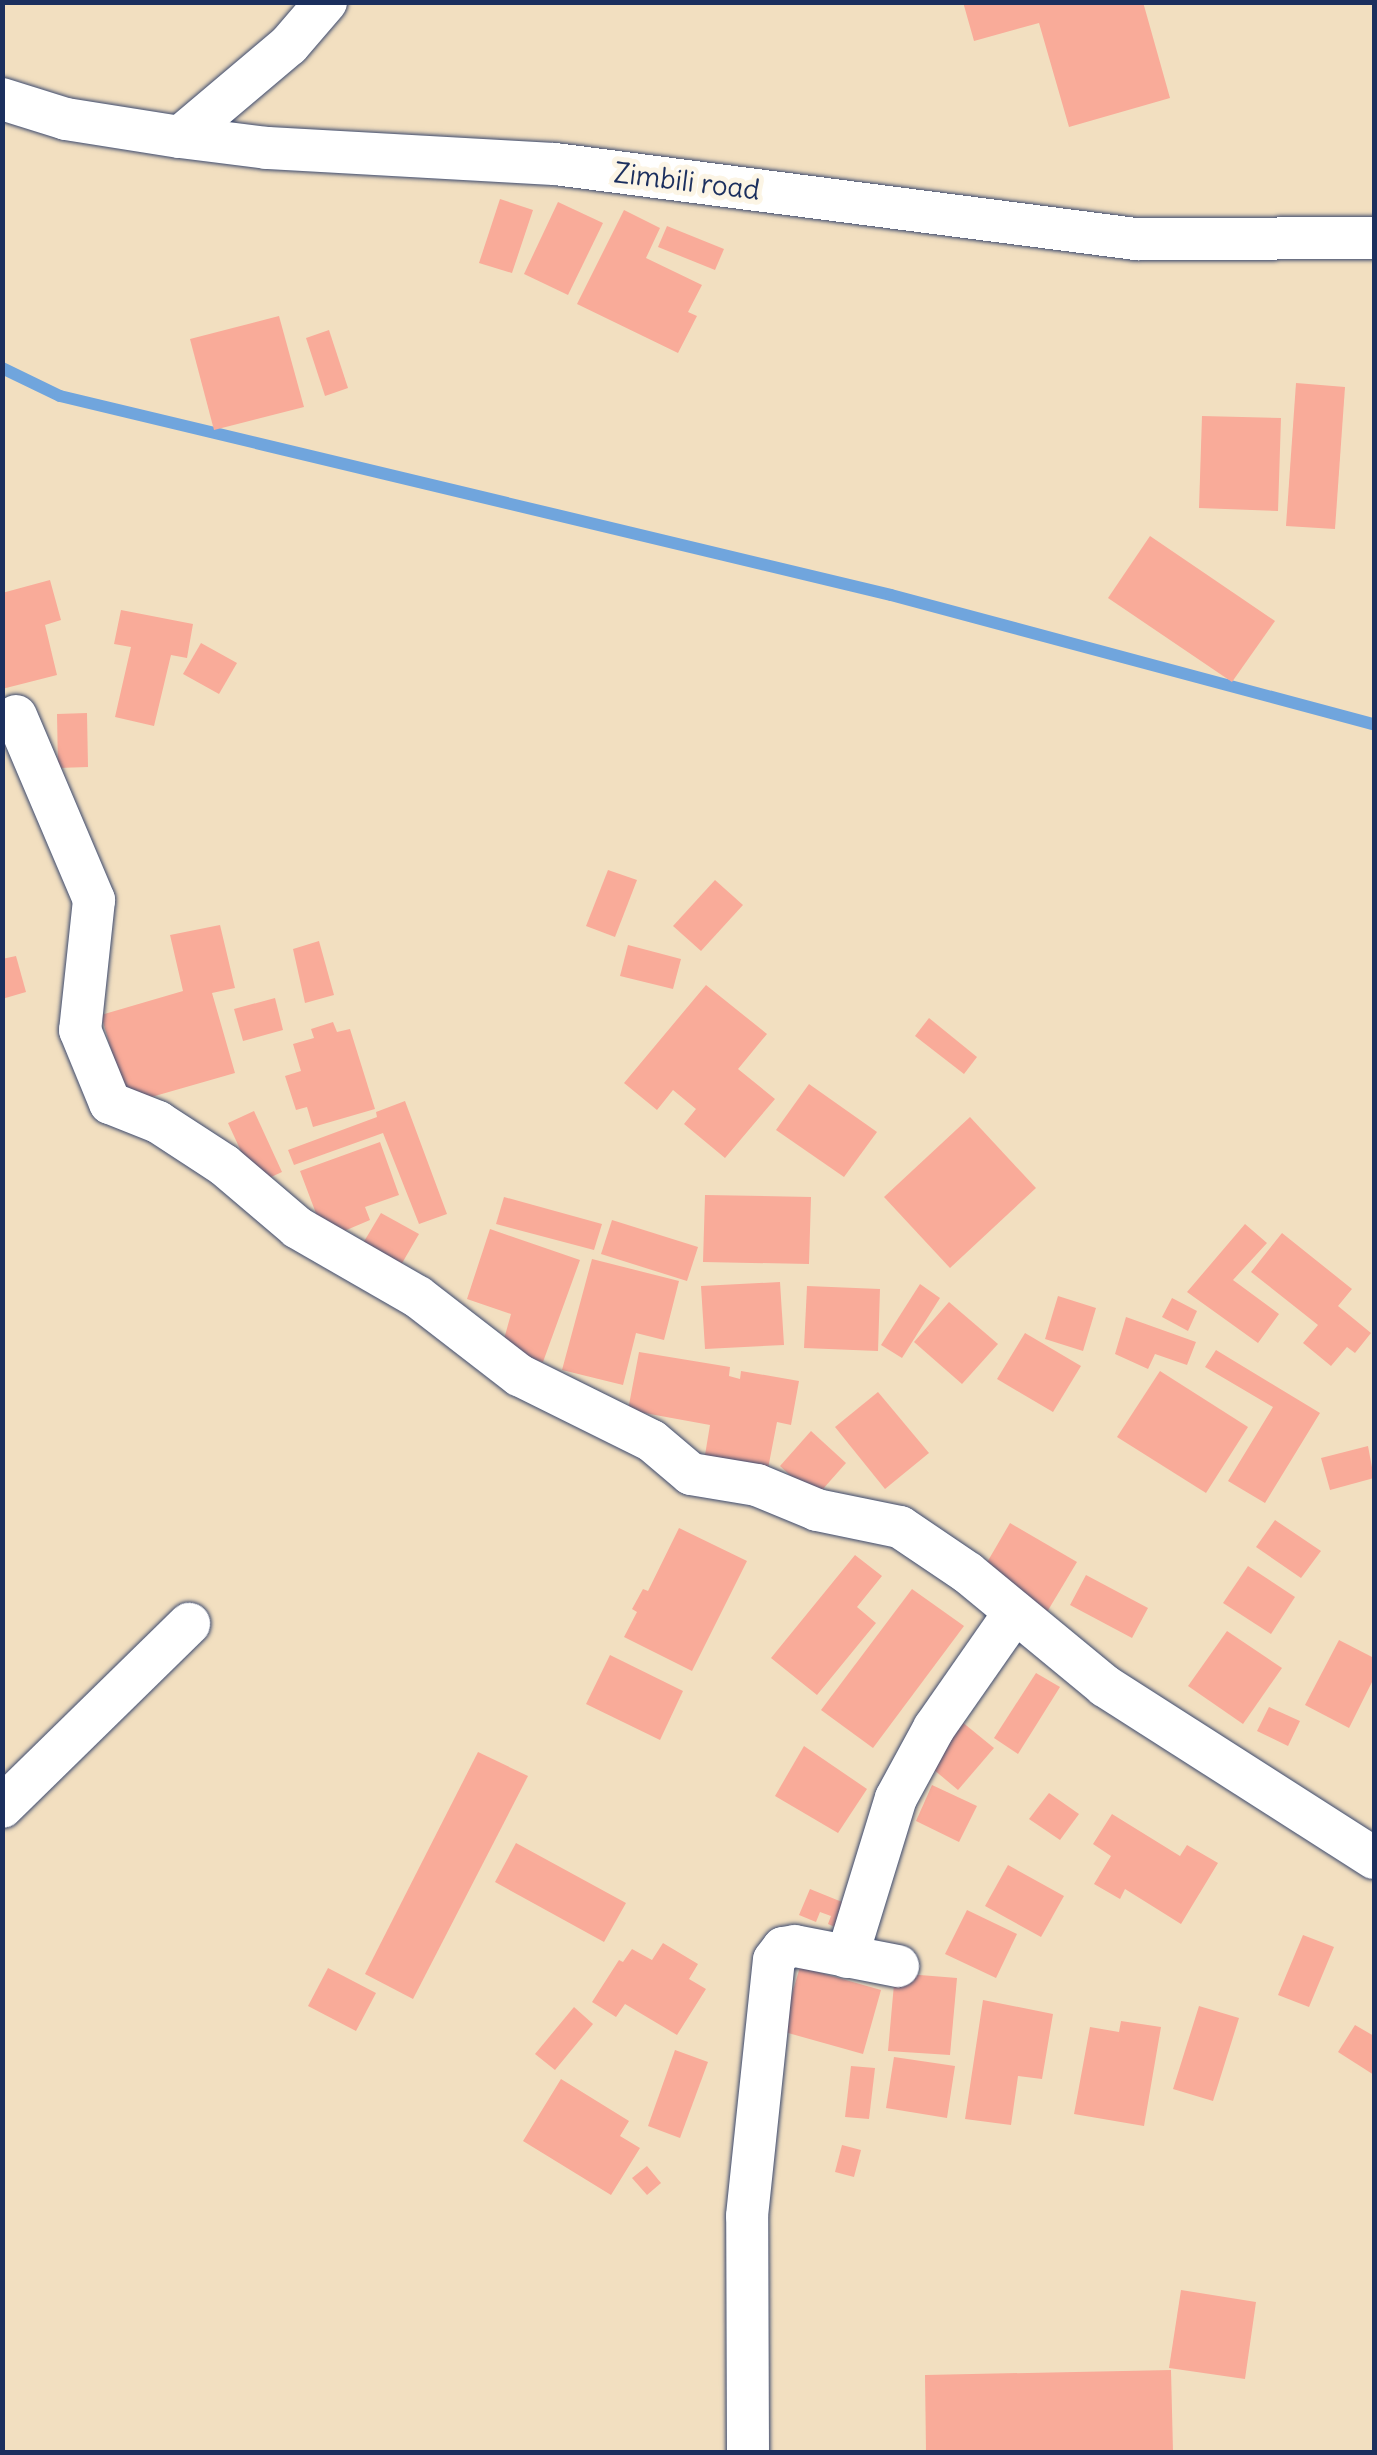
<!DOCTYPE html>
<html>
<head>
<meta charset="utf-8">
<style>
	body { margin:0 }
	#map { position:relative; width:1377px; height:2455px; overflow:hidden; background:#f2dfc0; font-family:Delius,sans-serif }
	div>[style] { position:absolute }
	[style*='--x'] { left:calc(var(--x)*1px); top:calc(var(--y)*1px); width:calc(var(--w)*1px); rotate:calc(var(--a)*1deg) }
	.stream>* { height:12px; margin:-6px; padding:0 6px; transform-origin:6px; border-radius:6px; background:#70a5dd }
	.building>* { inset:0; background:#f9ab99 }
	.roads { filter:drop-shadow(0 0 2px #3b496d) drop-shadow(0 0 2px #3b496d) }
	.minor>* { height:42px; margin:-21px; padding:0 21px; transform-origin:21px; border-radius:21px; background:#fff }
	span { translate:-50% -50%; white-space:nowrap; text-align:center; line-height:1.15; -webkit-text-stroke:10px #fcf5e5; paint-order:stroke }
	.street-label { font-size:28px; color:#1b2f5e }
	.frame { position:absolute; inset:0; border:5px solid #1b2f5e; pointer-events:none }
</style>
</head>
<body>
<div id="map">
	<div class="stream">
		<i style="--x:2;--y:368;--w:64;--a:25.8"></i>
		<i style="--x:60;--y:396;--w:854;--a:13.47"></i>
		<i style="--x:891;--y:595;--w:500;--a:15"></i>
	</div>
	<div class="building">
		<i style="clip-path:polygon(963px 2px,1143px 2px,1170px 98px,1069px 127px,1039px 23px,974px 41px)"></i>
		<i style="clip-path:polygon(500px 199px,533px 210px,512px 273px,479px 263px)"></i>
		<i style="clip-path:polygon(558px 202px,603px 223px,568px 295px,524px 274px)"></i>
		<i style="clip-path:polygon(624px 210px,660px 228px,646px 258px,702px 285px,688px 312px,697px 316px,678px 353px,577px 304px)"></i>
		<i style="clip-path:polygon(667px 226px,724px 249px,715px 270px,658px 247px)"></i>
		<i style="clip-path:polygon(279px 316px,304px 407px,214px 430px,190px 339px)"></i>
		<i style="clip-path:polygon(329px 330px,348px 388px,325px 396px,306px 338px)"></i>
		<i style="clip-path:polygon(1296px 383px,1345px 387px,1335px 529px,1286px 526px)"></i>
		<i style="clip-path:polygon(1202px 416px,1281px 418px,1278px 511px,1199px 508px)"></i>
		<i style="clip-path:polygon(1150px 536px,1275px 621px,1232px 682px,1108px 598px)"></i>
		<i style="clip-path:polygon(50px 580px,61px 620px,45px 625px,57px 675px,2px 689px,2px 593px)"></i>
		<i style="clip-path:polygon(121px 610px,193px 624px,187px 658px,171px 655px,154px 726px,115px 717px,131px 647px,114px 644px)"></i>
		<i style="clip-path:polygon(201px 643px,237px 663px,219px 694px,183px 674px)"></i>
		<i style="clip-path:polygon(87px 713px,88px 767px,58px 768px,57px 714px)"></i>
		<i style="clip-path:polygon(608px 870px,637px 880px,615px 937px,586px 926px)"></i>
		<i style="clip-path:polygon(715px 880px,743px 905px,701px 951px,673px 926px)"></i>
		<i style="clip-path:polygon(220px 925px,235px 988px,212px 993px,235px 1073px,127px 1104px,101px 1015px,183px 991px,170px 935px)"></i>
		<i style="clip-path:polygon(319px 941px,334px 995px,305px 1003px,293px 949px)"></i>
		<i style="clip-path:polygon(628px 945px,681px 959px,673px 989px,620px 976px)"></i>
		<i style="clip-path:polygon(16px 956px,26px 992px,2px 999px,2px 959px)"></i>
		<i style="clip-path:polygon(706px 985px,767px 1034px,738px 1069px,775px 1099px,725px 1158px,684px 1124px,696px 1109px,673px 1090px,657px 1110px,624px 1083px)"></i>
		<i style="clip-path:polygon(275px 998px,283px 1030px,243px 1041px,234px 1009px)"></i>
		<i style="clip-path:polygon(929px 1018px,977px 1057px,964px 1074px,915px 1036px)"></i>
		<i style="clip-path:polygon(333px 1022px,337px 1032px,350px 1029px,375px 1109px,313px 1127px,307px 1107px,296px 1110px,285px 1076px,301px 1071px,293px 1044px,314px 1038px,311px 1029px)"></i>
		<i style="clip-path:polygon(809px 1084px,877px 1132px,844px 1177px,776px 1130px)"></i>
		<i style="clip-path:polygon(405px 1101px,447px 1214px,419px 1224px,383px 1133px,294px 1165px,288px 1150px,377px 1117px,376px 1112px)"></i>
		<i style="clip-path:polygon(254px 1111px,282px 1172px,256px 1184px,228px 1123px)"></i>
		<i style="clip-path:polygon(970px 1117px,1036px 1188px,950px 1268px,884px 1197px)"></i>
		<i style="clip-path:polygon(380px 1142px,399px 1195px,365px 1207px,370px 1220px,330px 1237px,320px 1224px,300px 1171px)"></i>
		<i style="clip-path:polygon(705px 1195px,811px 1197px,809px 1264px,703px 1262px)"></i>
		<i style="clip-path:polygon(504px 1197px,602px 1224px,594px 1250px,496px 1224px)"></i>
		<i style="clip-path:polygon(381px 1213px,419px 1234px,394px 1277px,356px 1255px)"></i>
		<i style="clip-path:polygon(612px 1220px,698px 1247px,687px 1281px,601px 1254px)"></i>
		<i style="clip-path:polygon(1245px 1224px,1267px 1243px,1233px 1280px,1279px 1314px,1258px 1343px,1187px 1292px)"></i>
		<i style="clip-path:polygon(490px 1229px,580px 1260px,543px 1362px,501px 1350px,511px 1314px,467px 1299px)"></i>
		<i style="clip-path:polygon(1282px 1233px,1352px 1289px,1338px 1306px,1371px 1333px,1355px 1353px,1347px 1347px,1331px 1366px,1303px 1343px,1318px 1325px,1251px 1272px)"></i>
		<i style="clip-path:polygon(592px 1259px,679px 1281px,664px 1340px,636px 1333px,623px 1385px,562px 1370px)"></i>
		<i style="clip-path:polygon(780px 1282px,784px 1345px,705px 1349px,701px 1286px)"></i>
		<i style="clip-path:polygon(920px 1284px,940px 1298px,902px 1358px,881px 1345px)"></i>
		<i style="clip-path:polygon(807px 1286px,880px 1289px,878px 1351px,804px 1348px)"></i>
		<i style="clip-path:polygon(1058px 1296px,1096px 1308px,1083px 1351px,1045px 1339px)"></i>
		<i style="clip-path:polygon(1172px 1298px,1197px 1311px,1188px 1331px,1162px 1317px)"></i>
		<i style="clip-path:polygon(949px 1302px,998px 1344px,962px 1384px,914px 1342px)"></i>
		<i style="clip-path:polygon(1126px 1317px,1196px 1342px,1187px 1365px,1155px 1354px,1148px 1369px,1115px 1354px)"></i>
		<i style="clip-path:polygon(1025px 1333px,1081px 1366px,1053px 1412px,997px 1379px)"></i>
		<i style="clip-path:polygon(1216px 1350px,1320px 1413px,1265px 1503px,1228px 1481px,1273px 1407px,1205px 1367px)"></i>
		<i style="clip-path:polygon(639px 1352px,730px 1367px,729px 1376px,740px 1379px,741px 1371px,799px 1381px,791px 1425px,777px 1422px,766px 1479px,703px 1467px,710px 1425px,628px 1410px)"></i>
		<i style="clip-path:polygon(1160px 1371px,1248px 1427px,1206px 1493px,1117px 1437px)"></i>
		<i style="clip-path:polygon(878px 1392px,929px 1453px,885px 1489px,835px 1427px)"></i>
		<i style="clip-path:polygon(811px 1431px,846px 1463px,815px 1498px,780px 1466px)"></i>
		<i style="clip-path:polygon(1368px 1446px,1374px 1478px,1330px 1490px,1321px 1458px)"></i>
		<i style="clip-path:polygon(1275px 1520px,1321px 1551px,1301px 1578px,1256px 1547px)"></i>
		<i style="clip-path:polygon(1010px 1523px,1077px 1562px,1041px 1622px,982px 1571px)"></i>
		<i style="clip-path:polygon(679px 1528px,747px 1561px,692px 1671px,624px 1637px,637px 1612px,632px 1609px,643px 1589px,648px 1591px)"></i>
		<i style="clip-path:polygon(855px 1555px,882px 1576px,857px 1607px,876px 1623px,817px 1695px,771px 1658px)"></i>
		<i style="clip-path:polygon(1248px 1566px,1295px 1597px,1271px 1634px,1223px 1603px)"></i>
		<i style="clip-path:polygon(1086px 1575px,1148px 1608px,1132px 1638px,1070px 1605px)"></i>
		<i style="clip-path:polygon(912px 1589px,964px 1626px,873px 1748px,821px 1710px)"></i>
		<i style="clip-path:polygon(1227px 1631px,1282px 1668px,1243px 1724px,1188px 1686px)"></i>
		<i style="clip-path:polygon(1339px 1640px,1374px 1658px,1374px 1678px,1349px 1728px,1305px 1705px)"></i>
		<i style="clip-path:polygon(610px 1655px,683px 1691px,660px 1740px,586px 1704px)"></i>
		<i style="clip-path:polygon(1036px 1673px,1060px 1687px,1018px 1754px,994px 1738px)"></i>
		<i style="clip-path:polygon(1269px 1707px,1300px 1721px,1288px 1746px,1257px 1731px)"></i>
		<i style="clip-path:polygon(956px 1717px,994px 1748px,958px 1790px,921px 1759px)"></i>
		<i style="clip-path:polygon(804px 1746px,867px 1789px,838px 1833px,775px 1796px)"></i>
		<i style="clip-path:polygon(478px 1752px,528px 1776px,413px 1999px,365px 1974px)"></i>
		<i style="clip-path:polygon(932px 1785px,977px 1806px,959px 1842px,916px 1821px)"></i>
		<i style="clip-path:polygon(1049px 1793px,1079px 1814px,1060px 1840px,1029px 1819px)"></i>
		<i style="clip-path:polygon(1112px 1814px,1180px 1856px,1187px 1845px,1218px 1863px,1181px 1924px,1125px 1889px,1120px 1899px,1094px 1884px,1111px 1856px,1093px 1844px)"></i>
		<i style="clip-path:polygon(516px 1843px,626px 1903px,604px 1942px,495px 1882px)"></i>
		<i style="clip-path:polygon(1008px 1865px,1064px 1896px,1041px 1937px,985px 1906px)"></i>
		<i style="clip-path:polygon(810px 1889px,847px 1904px,837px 1928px,828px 1924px,831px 1916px,820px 1912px,816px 1922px,799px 1915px)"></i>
		<i style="clip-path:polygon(967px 1910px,1017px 1934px,996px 1978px,945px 1954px)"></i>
		<i style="clip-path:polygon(1303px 1935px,1334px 1947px,1309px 2007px,1278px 1995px)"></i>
		<i style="clip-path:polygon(663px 1943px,698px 1964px,689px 1979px,706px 1989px,677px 2035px,625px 2004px,616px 2017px,592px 2002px,619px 1960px,623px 1962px,632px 1949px,652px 1960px)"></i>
		<i style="clip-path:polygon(800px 1967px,881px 1990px,863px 2054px,781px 2031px)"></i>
		<i style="clip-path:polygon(328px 1968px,376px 1993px,356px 2031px,308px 2006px)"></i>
		<i style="clip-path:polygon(895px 1973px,957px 1978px,950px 2055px,888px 2051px)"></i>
		<i style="clip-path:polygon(983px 2000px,1053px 2014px,1042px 2079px,1018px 2076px,1011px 2125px,965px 2119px)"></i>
		<i style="clip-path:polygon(1199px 2006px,1239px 2018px,1213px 2101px,1173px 2089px)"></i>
		<i style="clip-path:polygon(574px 2007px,593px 2024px,555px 2070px,535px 2054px)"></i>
		<i style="clip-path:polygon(1121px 2021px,1161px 2027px,1144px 2126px,1074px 2114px,1090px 2027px,1119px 2032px)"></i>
		<i style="clip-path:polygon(1355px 2025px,1374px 2036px,1374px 2075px,1338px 2052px)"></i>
		<i style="clip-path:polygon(675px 2050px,708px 2062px,680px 2138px,648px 2126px)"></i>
		<i style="clip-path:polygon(894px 2057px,955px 2066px,947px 2118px,886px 2108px)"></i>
		<i style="clip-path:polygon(851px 2066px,875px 2068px,869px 2119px,845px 2117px)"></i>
		<i style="clip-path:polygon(561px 2079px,629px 2121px,620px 2136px,640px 2148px,611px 2195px,523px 2141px)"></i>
		<i style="clip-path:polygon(842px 2145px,861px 2150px,854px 2177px,835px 2172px)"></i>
		<i style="clip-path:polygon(647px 2166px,661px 2183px,647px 2195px,632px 2178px)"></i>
		<i style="clip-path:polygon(1181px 2290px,1256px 2302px,1245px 2379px,1169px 2368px)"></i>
		<i style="clip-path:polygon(1171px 2370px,1173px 2452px,926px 2452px,925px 2375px)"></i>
	</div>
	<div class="roads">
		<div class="minor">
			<i style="--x:2;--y:99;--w:67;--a:17.4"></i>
			<i style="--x:66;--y:119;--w:115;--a:9"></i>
			<i style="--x:180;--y:137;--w:88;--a:7.2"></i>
			<i style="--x:267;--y:148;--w:288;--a:3.2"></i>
			<i style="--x:555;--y:164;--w:586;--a:7.36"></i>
			<i style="--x:1136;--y:239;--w:238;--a:-0.2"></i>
			<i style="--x:180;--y:137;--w:143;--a:-40.2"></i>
			<i style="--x:289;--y:45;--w:57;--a:-49.3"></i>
			<i style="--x:16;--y:716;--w:200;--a:67"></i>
			<i style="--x:94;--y:900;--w:131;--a:96.1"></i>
			<i style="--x:80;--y:1030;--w:79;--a:67.7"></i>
			<i style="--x:110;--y:1103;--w:52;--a:21.6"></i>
			<i style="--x:158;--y:1122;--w:79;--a:33.1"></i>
			<i style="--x:224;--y:1165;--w:97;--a:40.4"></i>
			<i style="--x:298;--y:1228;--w:138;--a:29.9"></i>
			<i style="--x:418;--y:1297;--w:128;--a:37.7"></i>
			<i style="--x:519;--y:1375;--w:148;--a:26.4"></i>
			<i style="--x:652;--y:1441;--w:51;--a:40.2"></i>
			<i style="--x:691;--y:1474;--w:67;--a:9.5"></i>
			<i style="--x:757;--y:1485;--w:65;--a:22.6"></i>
			<i style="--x:817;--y:1510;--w:85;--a:11.6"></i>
			<i style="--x:900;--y:1527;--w:82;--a:34.1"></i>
			<i style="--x:968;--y:1573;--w:178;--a:39.5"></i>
			<i style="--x:1105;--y:1686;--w:319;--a:32.6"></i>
			<i style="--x:2;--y:1807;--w:262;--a:-44.4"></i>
			<i style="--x:847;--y:1957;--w:166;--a:-72.9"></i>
			<i style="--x:896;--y:1798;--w:80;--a:-61.5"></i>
			<i style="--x:934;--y:1728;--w:141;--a:-55.1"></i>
			<i style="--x:748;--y:2452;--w:236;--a:-90.2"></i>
			<i style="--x:747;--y:2216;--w:257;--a:-84"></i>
			<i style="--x:774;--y:1960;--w:15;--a:-53"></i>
			<i style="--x:783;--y:1948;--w:12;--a:-9"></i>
			<i style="--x:795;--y:1946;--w:105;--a:11"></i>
		</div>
	</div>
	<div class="street-label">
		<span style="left:687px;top:181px;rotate:7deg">Zimbili road</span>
	</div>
	<div class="frame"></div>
</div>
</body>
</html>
